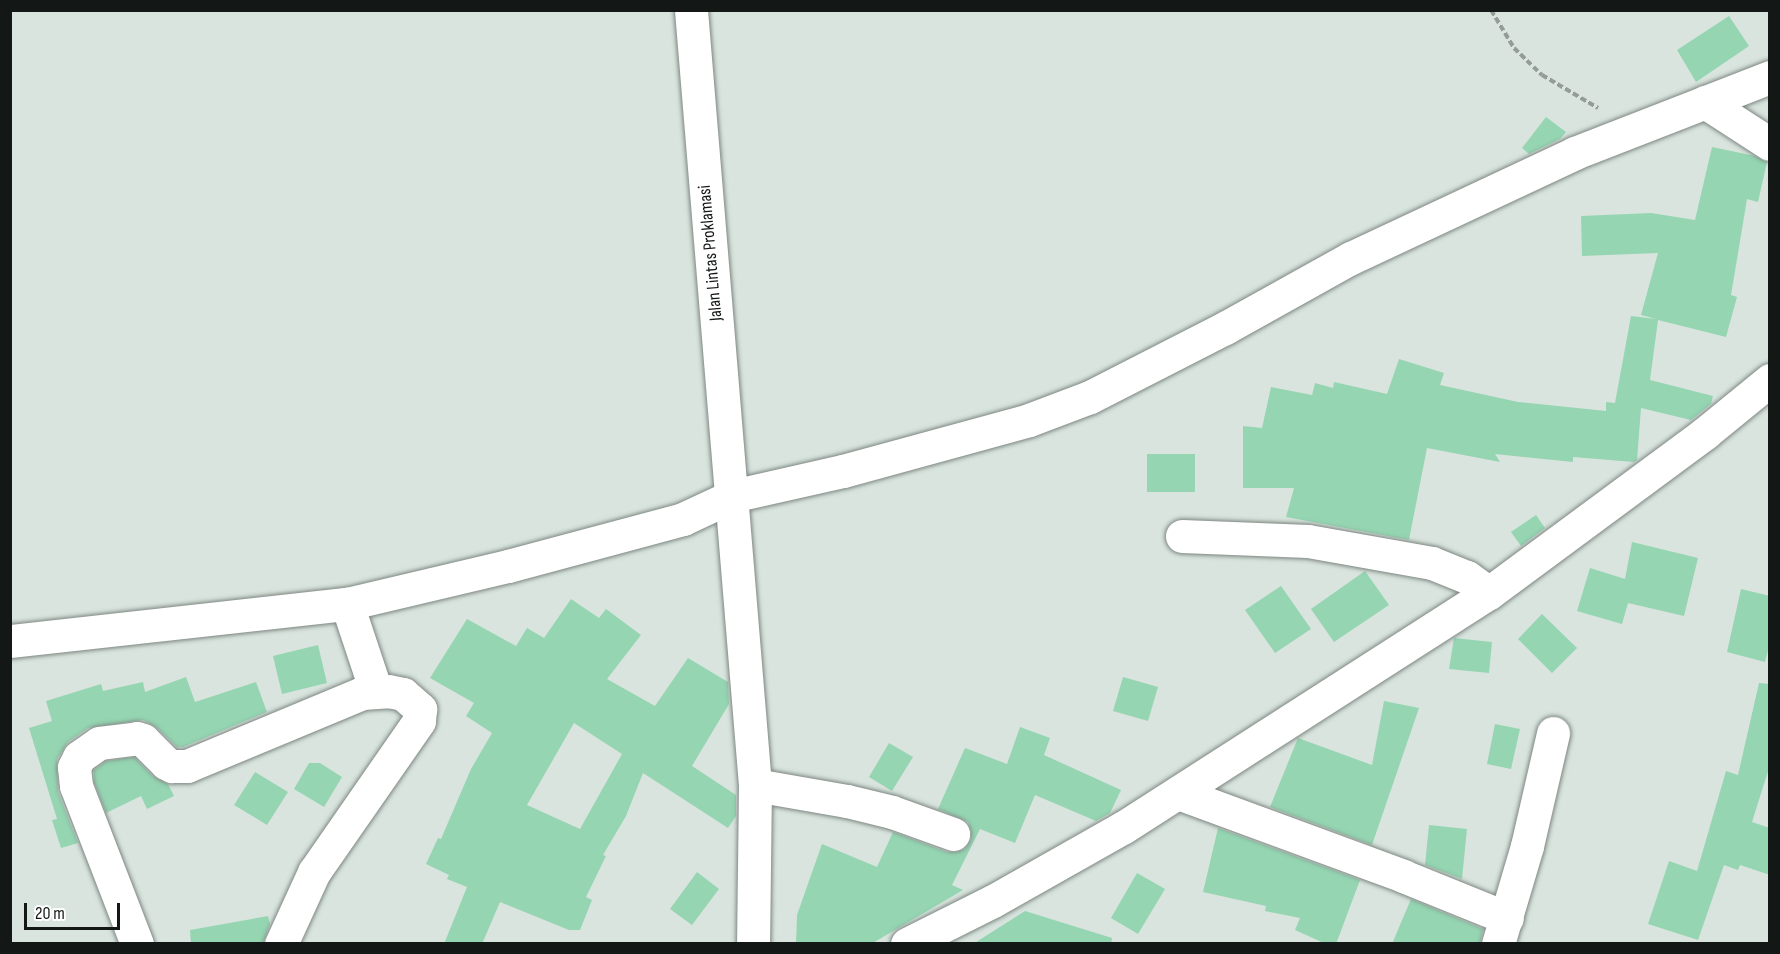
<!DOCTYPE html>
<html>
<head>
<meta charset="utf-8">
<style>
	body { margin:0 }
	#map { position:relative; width:1780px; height:954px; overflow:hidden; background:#d9e4de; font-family:"Sofia Sans Condensed",sans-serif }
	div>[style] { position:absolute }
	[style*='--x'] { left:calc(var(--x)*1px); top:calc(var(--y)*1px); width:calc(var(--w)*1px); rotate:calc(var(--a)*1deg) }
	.building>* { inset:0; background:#95d5b2 }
	.path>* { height:4px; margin-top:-2px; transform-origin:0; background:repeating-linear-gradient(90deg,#949c98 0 6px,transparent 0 9px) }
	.roads { filter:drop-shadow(0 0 2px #7e8782) drop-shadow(0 0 2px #7e8782) }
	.minor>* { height:33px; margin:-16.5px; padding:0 16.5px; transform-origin:16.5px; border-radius:16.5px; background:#fff }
	.tertiary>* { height:33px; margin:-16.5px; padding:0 16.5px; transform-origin:16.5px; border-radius:16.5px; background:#fff }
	span { translate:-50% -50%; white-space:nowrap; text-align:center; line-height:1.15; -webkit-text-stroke:6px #fff; paint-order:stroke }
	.street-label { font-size:18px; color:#131715 }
	.frame { position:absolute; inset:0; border:12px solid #131715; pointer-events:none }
	.scale { position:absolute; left:24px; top:903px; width:96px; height:27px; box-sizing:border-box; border:3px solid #131715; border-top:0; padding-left:8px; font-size:18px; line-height:21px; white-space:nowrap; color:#131715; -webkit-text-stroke:4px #fff; paint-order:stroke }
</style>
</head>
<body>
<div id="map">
	<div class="building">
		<i style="clip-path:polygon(1729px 16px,1749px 46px,1696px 82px,1677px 50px)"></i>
		<i style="clip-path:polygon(1546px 117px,1566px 132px,1560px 139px,1529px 154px,1522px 148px)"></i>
		<i style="clip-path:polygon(1712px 147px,1755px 156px,1767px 162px,1758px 202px,1747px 199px,1731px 295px,1737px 297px,1726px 337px,1658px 320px,1650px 380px,1713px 396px,1711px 404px,1691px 420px,1641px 408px,1637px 460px,1634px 462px,1573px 457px,1573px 462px,1495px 454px,1500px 462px,1427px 448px,1409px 540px,1286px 517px,1294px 488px,1243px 488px,1243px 426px,1262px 428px,1271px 387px,1312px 395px,1315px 383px,1333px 388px,1334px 382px,1387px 394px,1399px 359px,1444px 373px,1440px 385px,1518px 402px,1606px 411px,1606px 402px,1615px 403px,1631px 316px,1656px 319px,1641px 315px,1658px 253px,1582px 256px,1581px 216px,1651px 213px,1695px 220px)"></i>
		<i style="clip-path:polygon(1147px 454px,1195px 454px,1195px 492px,1147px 492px)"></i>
		<i style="clip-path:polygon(1536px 515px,1545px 528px,1521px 546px,1511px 532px)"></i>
		<i style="clip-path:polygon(1632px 542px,1698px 558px,1684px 616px,1628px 603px,1622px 624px,1577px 611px,1590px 568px,1625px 579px)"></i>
		<i style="clip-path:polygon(1365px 571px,1389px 605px,1334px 642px,1311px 609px)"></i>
		<i style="clip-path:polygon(1281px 586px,1311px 629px,1275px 653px,1245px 610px)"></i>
		<i style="clip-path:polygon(1741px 589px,1770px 596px,1770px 642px,1765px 662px,1727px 652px)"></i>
		<i style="clip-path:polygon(evenodd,571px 599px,599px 618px,606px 609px,641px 635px,607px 679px,655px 706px,688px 658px,728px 682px,729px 704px,692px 766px,736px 795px,736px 816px,728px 828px,643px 773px,626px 816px,603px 855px,606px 856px,586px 897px,592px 900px,580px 930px,569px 930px,500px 902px,482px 944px,444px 944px,467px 887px,447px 879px,449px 875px,426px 864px,438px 838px,441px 839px,471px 769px,492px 733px,466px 716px,474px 703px,430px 678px,467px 619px,516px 646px,527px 628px,544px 638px,571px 599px,574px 723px,622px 754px,580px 829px,527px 805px,574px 723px)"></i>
		<i style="clip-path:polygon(1542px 614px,1577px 648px,1552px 673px,1518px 639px)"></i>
		<i style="clip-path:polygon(1454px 638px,1492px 642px,1489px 673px,1449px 669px)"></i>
		<i style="clip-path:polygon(318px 645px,327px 683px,282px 694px,273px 656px)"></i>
		<i style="clip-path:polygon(186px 677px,195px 702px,256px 682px,267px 712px,183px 747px,177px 747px,156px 727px,143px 720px,88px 728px,68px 742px,57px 759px,58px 792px,78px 843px,61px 848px,52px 820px,57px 819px,29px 728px,52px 721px,46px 701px,101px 684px,103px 691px,143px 682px,145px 692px)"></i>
		<i style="clip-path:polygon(1123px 677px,1158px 687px,1148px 721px,1113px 711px)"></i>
		<i style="clip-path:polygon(1759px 683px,1770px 684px,1770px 765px,1752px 822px,1770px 828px,1770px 875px,1740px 865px,1738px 870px,1724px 865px,1698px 940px,1648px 924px,1669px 861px,1697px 871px,1726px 771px,1738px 775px)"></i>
		<i style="clip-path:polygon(1384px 701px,1419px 708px,1372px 845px,1270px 807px,1298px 738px,1372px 765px)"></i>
		<i style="clip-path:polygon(1495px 724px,1520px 729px,1511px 769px,1487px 764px)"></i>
		<i style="clip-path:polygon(1020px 727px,1050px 738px,1044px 755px,1121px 790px,1110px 813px,1096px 821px,1035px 795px,1015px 843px,980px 829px,952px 885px,963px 890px,871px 944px,796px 944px,797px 915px,822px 844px,877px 867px,893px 832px,947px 852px,956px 852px,965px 849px,971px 840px,971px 831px,968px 822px,938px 809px,965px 748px,1007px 764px)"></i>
		<i style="clip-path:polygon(889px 743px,913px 757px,892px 791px,869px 777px)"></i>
		<i style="clip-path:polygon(134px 757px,153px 776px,168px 784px,174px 796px,147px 809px,141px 796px,106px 813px,94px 782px,94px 770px,106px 761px)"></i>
		<i style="clip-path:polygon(309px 763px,320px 763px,342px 777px,324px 807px,294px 789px)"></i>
		<i style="clip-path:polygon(255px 772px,288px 792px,267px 825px,234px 805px)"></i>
		<i style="clip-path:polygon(1429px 825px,1467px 829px,1462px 879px,1425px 865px)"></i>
		<i style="clip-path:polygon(1218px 828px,1360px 880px,1336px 944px,1326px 944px,1295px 930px,1300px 918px,1265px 911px,1266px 906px,1203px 892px)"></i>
		<i style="clip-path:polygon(697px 872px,719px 889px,692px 925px,670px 909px)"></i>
		<i style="clip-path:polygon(1137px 873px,1165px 889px,1138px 934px,1111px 918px)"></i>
		<i style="clip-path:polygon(1411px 899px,1483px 929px,1480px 944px,1392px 944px)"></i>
		<i style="clip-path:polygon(1025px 911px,1112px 938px,1111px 944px,973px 944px)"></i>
		<i style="clip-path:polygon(268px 916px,270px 924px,263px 944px,191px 944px,190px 930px)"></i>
	</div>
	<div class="path">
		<i style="--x:1491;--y:10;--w:44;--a:58.8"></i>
		<i style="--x:1514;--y:48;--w:39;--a:44"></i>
		<i style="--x:1542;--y:75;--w:65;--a:30.5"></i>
	</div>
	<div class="roads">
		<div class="minor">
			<i style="--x:691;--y:10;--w:778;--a:85.28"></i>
			<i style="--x:755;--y:785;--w:159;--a:90.7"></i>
			<i style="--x:1705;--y:102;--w:77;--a:32.9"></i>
			<i style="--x:1182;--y:536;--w:126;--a:2.3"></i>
			<i style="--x:1308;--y:541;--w:126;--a:10.1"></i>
			<i style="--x:1432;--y:563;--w:38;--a:22"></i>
			<i style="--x:1467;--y:577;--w:27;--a:36"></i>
			<i style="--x:347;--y:604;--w:92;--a:71.6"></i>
			<i style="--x:10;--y:641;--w:339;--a:-6.3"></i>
			<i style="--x:347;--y:604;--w:165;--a:-13.3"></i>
			<i style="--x:508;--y:566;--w:181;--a:-15"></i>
			<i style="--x:683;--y:519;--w:54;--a:-25.1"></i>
			<i style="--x:732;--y:496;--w:114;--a:-12.7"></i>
			<i style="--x:843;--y:471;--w:193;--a:-15.3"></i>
			<i style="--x:1029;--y:420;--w:65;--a:-20.7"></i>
			<i style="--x:1090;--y:397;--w:152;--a:-27.1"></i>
			<i style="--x:1225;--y:328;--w:144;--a:-29.1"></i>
			<i style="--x:1351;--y:258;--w:247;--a:-25.1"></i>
			<i style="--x:1575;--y:153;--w:209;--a:-21.3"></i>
			<i style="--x:755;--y:785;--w:93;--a:9.9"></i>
			<i style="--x:847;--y:801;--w:46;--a:13.7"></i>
			<i style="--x:892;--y:812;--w:65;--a:19.8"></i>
			<i style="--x:1178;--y:793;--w:240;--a:20.2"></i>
			<i style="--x:1403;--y:876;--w:112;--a:22"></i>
			<i style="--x:137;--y:944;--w:169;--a:-111.1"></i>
			<i style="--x:76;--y:786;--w:19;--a:-96"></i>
			<i style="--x:74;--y:767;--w:11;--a:-63"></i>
			<i style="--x:79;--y:757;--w:24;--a:-35"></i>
			<i style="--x:99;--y:743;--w:38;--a:-7"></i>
			<i style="--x:137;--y:738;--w:6;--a:18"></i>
			<i style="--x:143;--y:740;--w:33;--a:45"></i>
			<i style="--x:166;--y:763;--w:7;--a:27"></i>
			<i style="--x:172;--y:766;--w:15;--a:0"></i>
			<i style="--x:187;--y:766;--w:190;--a:-22.6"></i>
			<i style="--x:362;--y:693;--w:26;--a:-4"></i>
			<i style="--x:388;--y:691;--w:15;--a:11"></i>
			<i style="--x:403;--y:694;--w:23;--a:41"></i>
			<i style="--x:420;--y:709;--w:12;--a:95"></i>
			<i style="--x:419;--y:721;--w:184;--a:124.8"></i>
			<i style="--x:314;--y:872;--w:79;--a:114.6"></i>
			<i style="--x:1498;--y:944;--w:102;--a:-73.5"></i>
			<i style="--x:1527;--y:846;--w:116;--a:-77"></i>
		</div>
		<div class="tertiary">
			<i style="--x:907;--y:944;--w:96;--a:-26.6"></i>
			<i style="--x:993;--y:901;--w:150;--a:-29.5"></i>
			<i style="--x:1124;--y:827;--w:434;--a:-32.7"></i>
			<i style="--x:1489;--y:593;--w:269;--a:-36.5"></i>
			<i style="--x:1705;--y:433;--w:84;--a:-39.2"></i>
		</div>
	</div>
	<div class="street-label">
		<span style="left:711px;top:253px;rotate:-95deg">Jalan Lintas Proklamasi</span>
	</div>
	<div class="frame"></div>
	<div class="scale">20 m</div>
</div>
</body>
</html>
